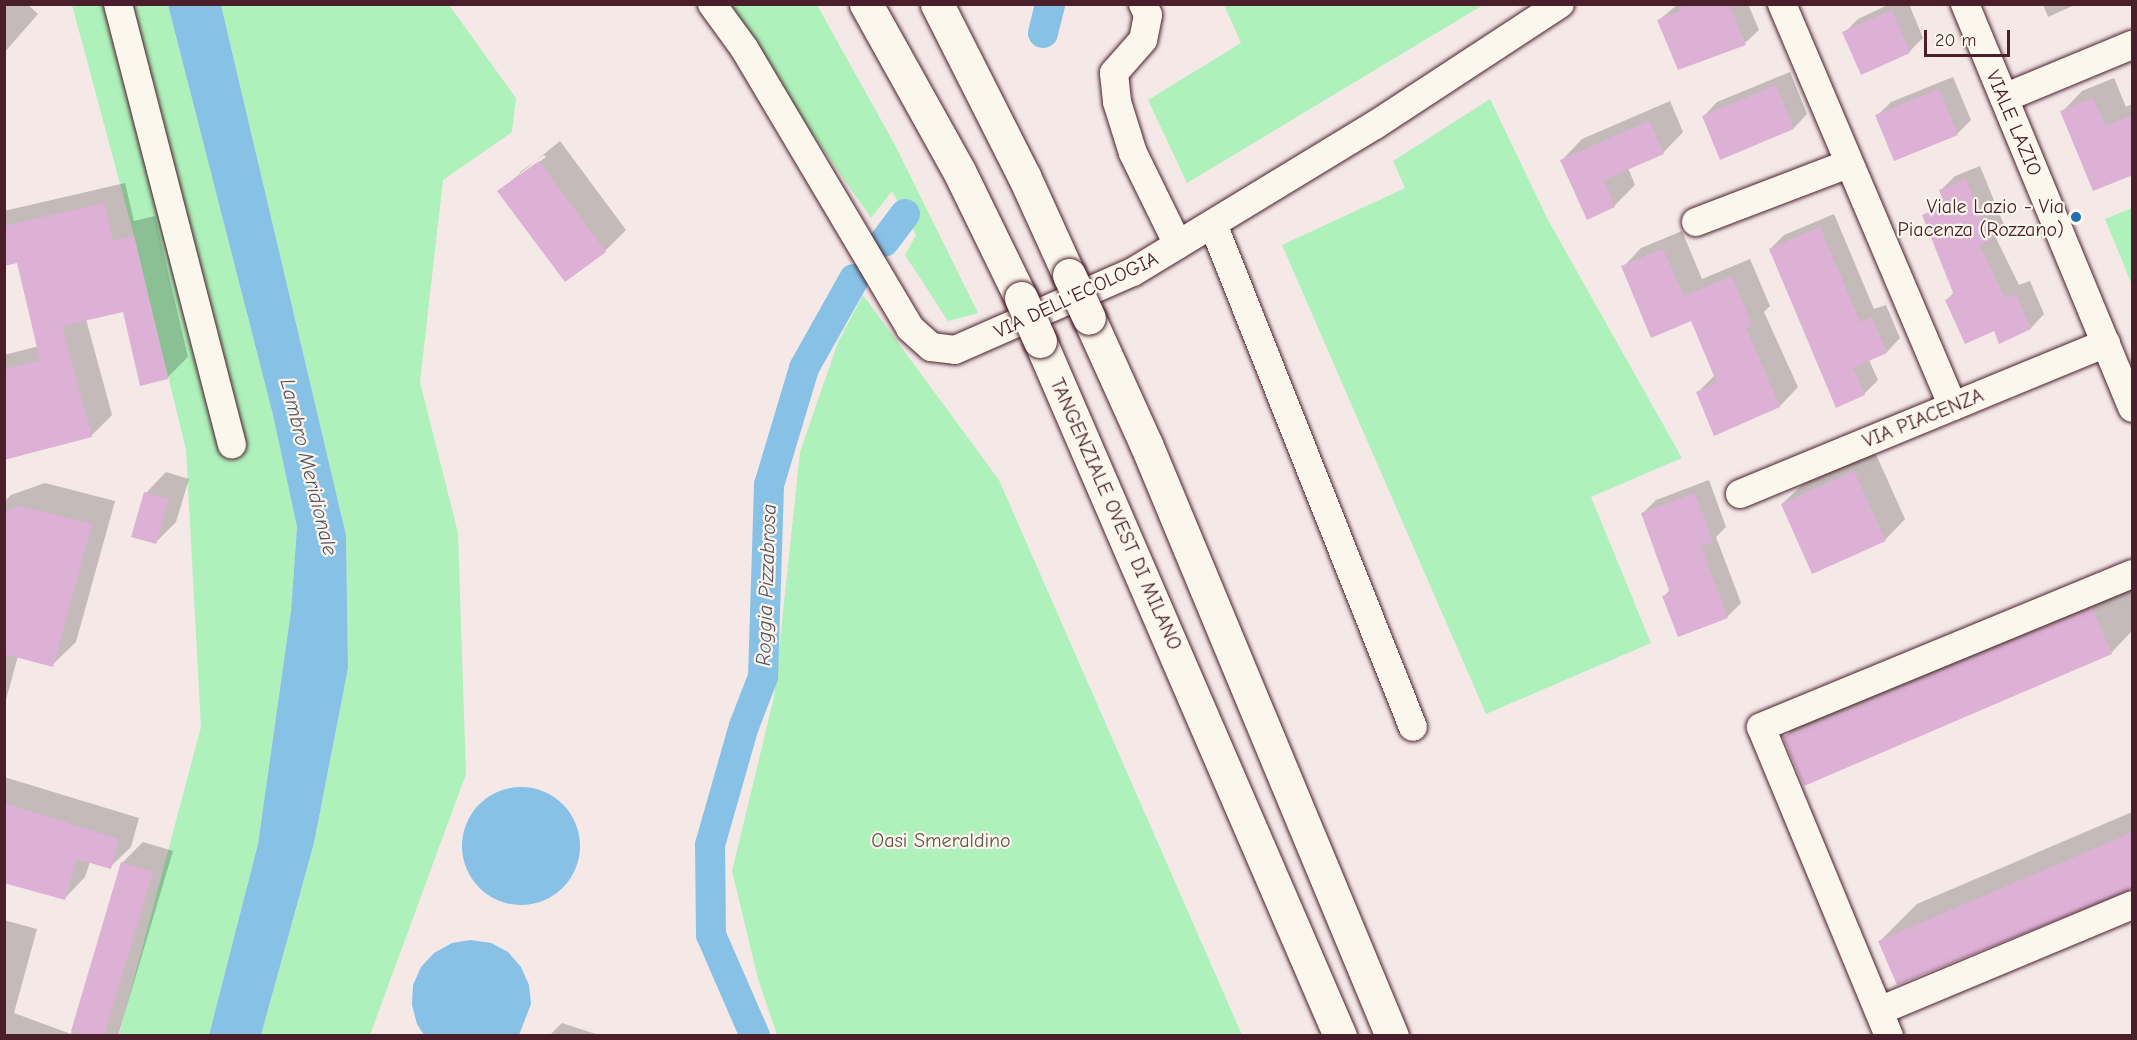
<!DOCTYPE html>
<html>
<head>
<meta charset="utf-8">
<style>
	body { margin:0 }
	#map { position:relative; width:2137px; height:1040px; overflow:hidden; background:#f5e9e8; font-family:"Comic Neue",sans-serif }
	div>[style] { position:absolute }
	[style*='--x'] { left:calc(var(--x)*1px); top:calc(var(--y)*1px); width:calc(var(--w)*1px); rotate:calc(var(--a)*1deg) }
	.green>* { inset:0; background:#aef1bb }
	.water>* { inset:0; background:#87c1e6 }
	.round { border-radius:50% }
	.shadow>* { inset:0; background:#0003 }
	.canal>* { height:30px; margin:-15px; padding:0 15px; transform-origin:15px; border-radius:15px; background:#87c1e6 }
	.building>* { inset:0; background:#ddb1d6 }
	.roads { filter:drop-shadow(0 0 2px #4a1f2b) drop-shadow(0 0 2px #4a1f2b) }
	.minor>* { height:28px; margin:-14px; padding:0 14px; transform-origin:14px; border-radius:14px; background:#fbf7ec }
	.highway>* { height:33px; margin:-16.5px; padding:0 16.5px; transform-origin:16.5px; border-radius:16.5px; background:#fbf7ec }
	.bridges { filter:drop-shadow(0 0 2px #4a1f2b) drop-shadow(0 0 2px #4a1f2b) }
	.highway-bridge>* { height:33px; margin:-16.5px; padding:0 16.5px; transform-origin:16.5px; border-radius:16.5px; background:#fbf7ec }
	.dots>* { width:16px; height:16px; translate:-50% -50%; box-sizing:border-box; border:3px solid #fbf7ec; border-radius:50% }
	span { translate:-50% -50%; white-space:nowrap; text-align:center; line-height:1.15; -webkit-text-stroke:4.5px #fbf7ec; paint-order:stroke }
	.street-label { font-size:20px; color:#4a1f2b }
	.poi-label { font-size:20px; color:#4a1f2b }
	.right { translate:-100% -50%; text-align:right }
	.park-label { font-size:20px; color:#63544f }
	.water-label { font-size:21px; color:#5c5063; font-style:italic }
	.frame { position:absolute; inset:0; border:6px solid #4a1f2b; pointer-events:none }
	.scale { position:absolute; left:1924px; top:30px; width:86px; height:27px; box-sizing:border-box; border:3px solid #4a1f2b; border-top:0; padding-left:8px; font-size:18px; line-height:21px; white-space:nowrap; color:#4a1f2b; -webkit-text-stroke:4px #fbf7ec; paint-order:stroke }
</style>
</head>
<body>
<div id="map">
	<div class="green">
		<i style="clip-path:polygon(72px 5px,168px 5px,273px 415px,297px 527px,291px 611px,258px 844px,209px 1035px,119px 1035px,201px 727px,186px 450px,134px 236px)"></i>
		<i style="clip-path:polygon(221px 5px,449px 5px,516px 98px,512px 132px,443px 180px,420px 382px,458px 533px,466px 774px,370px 1035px,261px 1035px,314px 843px,348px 668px,346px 535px)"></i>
		<i style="clip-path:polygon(723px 5px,817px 5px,895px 145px,978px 313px,948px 321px,905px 255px,916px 235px,892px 191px,871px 218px)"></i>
		<i style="clip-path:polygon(1224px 5px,1483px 5px,1187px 183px,1148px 100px,1241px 43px)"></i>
		<i style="clip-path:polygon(1490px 99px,1548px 220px,1682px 458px,1591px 497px,1651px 643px,1486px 714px,1282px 245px,1405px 188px,1393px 161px)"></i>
		<i style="clip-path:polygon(2132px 208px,2132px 285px,2105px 219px)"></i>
		<i style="clip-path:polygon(863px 295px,999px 480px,1242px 1035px,777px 1035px,758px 979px,732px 871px,774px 697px,800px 452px,838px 342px)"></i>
	</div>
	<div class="water">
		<i style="clip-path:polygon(168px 5px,221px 5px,346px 535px,348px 668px,314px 843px,261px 1035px,209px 1035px,258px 844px,291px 611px,297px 527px,273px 415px)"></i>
		<i class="round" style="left:462px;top:787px;width:118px;height:118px"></i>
		<i style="clip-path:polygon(471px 940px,491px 943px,508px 952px,521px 967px,529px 985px,531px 1004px,519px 1035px,424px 1035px,417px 1024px,412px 1005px,413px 985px,421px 967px,434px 953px,452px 943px)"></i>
	</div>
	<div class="shadow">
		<i style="clip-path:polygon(4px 4px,27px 4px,38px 14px,4px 53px)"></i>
		<i style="clip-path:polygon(1678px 4px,1748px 4px,1759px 30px,1745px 43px,1659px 20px)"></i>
		<i style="clip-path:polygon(1890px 4px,1909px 4px,1923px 38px,1909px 52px,1862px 73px,1844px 33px,1858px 19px)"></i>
		<i style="clip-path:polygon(2043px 4px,2077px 4px,2048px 17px)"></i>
		<i style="clip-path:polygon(1790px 72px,1807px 114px,1794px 128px,1721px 158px,1704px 116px,1717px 102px)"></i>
		<i style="clip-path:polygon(1953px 77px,1971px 120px,1957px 134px,1877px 116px,1891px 102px)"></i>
		<i style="clip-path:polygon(2114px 78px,2126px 107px,2132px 104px,2132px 173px,2062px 112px,2082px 91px)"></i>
		<i style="clip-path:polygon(1670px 101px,1683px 132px,1663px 153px,1628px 168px,1635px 185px,1614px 206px,1562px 160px,1582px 139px)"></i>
		<i style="clip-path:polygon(evenodd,560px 141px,626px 230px,605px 251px,499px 191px,560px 141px,544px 155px,546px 157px,520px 176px,520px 172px,544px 155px)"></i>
		<i style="clip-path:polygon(1980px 166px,2004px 225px,1994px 234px,2019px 285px,2030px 281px,2044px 314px,2031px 328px,2000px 342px,1994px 329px,1947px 300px,1954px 292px,1924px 216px,1944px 199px,1941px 190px,1955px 176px)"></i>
		<i style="clip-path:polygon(125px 183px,134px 221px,155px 216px,188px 357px,167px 378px,124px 310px,86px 319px,112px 415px,91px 436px,4px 458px,4px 355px,39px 346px,18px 261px,4px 265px,4px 211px)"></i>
		<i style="clip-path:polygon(1834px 214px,1874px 309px,1886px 305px,1900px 338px,1887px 352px,1869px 360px,1878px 380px,1864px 394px,1770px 249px,1784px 235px)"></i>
		<i style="clip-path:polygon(1682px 231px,1702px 279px,1750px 259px,1770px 306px,1764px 312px,1798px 387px,1780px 406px,1715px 434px,1697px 393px,1715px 375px,1692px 319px,1623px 267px,1641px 248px)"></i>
		<i style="clip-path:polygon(1875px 452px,1905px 519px,1885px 540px,1782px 504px,1803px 484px)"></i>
		<i style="clip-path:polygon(166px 472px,189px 479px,176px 522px,155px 543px,146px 493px)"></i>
		<i style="clip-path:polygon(1709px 480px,1726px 527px,1716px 537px,1741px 603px,1727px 617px,1664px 596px,1670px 590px,1642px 514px,1656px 500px)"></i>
		<i style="clip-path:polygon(45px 483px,115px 501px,76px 642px,52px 665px,18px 656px,4px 707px,4px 502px,11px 495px)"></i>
		<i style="clip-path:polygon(2132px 579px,2132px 631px,2111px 653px,1785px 737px,1822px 700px)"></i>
		<i style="clip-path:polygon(4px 777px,139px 818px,131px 847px,110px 867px,90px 862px,85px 877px,65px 898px,4px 882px)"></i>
		<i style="clip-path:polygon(2132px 812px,2132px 887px,1880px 941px,1917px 904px)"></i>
		<i style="clip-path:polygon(143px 842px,173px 851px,118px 1036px,4px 1036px,4px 920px,37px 929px,14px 1013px,71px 1034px,122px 863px)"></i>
		<i style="clip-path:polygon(562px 1023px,602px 1036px,549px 1036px)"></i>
	</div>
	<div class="canal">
		<i style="--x:1043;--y:33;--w:30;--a:-76"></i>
		<i style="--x:884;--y:242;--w:35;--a:-53"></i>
		<i style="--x:755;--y:1036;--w:110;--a:-113.5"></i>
		<i style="--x:711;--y:935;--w:90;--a:-90.6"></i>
		<i style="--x:710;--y:845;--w:124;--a:-74.1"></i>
		<i style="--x:744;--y:726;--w:53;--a:-68.8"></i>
		<i style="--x:763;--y:677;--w:192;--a:-88.2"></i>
		<i style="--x:769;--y:485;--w:122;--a:-73.3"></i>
		<i style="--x:804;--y:368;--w:102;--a:-60.7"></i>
	</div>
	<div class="building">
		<i style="clip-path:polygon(1682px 4px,1729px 4px,1746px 45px,1678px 70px,1657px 20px,1680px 11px)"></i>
		<i style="clip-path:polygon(1892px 10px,1910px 53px,1861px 75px,1842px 32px)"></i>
		<i style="clip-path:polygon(1776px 85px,1794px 129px,1720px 160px,1702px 116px)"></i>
		<i style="clip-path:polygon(1939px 89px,1958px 135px,1894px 161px,1875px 115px)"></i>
		<i style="clip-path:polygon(2093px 98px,2106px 126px,2133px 115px,2133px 175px,2093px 191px,2060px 111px)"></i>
		<i style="clip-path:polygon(1649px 121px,1664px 154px,1604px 180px,1615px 207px,1587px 220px,1560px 160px)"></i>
		<i style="clip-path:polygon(539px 161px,606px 252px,565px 282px,497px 191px)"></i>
		<i style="clip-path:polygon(1966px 179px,1991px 240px,1979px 244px,2005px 298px,2016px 294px,2031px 329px,1999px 344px,1994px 331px,1965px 344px,1945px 300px,1954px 295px,1922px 215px,1945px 206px,1939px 190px)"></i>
		<i style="clip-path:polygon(104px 203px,113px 241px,134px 236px,168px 379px,140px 386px,123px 312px,62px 326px,92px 437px,4px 460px,4px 369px,40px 360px,17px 263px,4px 266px,4px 226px)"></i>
		<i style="clip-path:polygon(1820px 227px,1860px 322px,1872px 317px,1887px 353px,1853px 368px,1865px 395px,1836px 408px,1769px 249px)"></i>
		<i style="clip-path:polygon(1663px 249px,1684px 296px,1732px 276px,1752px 326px,1746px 328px,1780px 407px,1714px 436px,1696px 392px,1717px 383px,1691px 321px,1651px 338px,1621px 266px)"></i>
		<i style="clip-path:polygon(1854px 471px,1886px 541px,1812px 574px,1781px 504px)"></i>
		<i style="clip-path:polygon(144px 492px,169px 499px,156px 544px,131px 537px)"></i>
		<i style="clip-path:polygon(1695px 493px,1713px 542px,1701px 546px,1728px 618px,1678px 637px,1662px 596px,1670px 593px,1641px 513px)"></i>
		<i style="clip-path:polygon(20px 506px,92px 524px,53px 667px,4px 654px,4px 512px)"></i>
		<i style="clip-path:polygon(2092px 608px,2112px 654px,1804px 786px,1783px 737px)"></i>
		<i style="clip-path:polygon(4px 803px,119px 839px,111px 869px,76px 859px,65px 900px,4px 883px)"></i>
		<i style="clip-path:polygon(2133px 832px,2133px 889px,1897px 985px,1878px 941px)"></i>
		<i style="clip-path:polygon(121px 862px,153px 872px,104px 1035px,84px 1035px,71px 1031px)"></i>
	</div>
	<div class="roads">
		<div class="minor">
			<i style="--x:118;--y:4;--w:455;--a:75.5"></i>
			<i style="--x:712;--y:4;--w:54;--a:54"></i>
			<i style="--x:744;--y:48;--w:326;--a:59.3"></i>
			<i style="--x:910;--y:328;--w:28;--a:42"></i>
			<i style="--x:931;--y:347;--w:24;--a:7"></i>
			<i style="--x:955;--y:350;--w:194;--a:-23.7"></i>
			<i style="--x:1133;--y:272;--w:283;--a:-31.3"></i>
			<i style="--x:1375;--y:125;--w:221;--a:-33.2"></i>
			<i style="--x:1143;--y:4;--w:12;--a:66"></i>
			<i style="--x:1148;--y:15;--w:25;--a:101"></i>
			<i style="--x:1143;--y:40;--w:44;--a:131.3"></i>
			<i style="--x:1114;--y:73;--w:29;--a:84"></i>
			<i style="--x:1117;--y:102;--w:53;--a:72.6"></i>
			<i style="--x:1133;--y:153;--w:102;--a:63.9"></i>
			<i style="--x:1782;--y:4;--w:437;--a:67"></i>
			<i style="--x:1965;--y:4;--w:437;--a:67.5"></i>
			<i style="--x:2004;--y:98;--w:139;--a:-22.5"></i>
			<i style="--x:1696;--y:222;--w:163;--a:-20.9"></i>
			<i style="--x:1213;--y:224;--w:541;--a:68.32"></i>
			<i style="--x:1740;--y:494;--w:396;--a:-22.4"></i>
			<i style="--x:1879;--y:1011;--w:274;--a:-22.7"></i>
			<i style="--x:1889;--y:1036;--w:334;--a:-112.5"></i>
			<i style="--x:1761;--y:727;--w:401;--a:-22.4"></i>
		</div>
		<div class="highway">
			<i style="--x:866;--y:4;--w:191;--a:60.9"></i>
			<i style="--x:959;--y:171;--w:141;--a:64"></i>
			<i style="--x:937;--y:4;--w:193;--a:63.2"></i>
			<i style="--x:1024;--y:176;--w:109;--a:65.6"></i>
			<i style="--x:1089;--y:318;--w:138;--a:65.7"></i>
			<i style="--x:1146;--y:444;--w:641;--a:67.44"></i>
			<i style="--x:1040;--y:341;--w:757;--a:66.65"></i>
		</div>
	</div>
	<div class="bridges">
		<div class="highway-bridge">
			<i style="--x:1069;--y:275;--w:47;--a:65.1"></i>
			<i style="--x:1021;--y:298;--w:47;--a:66.2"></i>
		</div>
	</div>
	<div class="dots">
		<i style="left:2076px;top:217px;background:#1f6fb2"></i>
	</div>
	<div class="street-label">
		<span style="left:2014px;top:123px;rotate:67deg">VIALE LAZIO</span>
		<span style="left:1076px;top:295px;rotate:-25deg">VIA DELL'ECOLOGIA</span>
		<span style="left:1923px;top:418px;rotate:-22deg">VIA PIACENZA</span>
		<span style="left:1116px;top:514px;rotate:66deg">TANGENZIALE OVEST DI MILANO</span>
	</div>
	<div class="poi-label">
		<span class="right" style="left:2064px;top:218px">Viale Lazio - Via<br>Piacenza (Rozzano)</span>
	</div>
	<div class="park-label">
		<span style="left:941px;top:840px">Oasi Smeraldino</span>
	</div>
	<div class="water-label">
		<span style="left:309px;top:467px;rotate:76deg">Lambro Meridionale</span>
		<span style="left:766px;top:585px;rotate:-88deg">Roggia Pizzabrosa</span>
	</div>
	<div class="frame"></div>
	<div class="scale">20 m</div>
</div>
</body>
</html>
